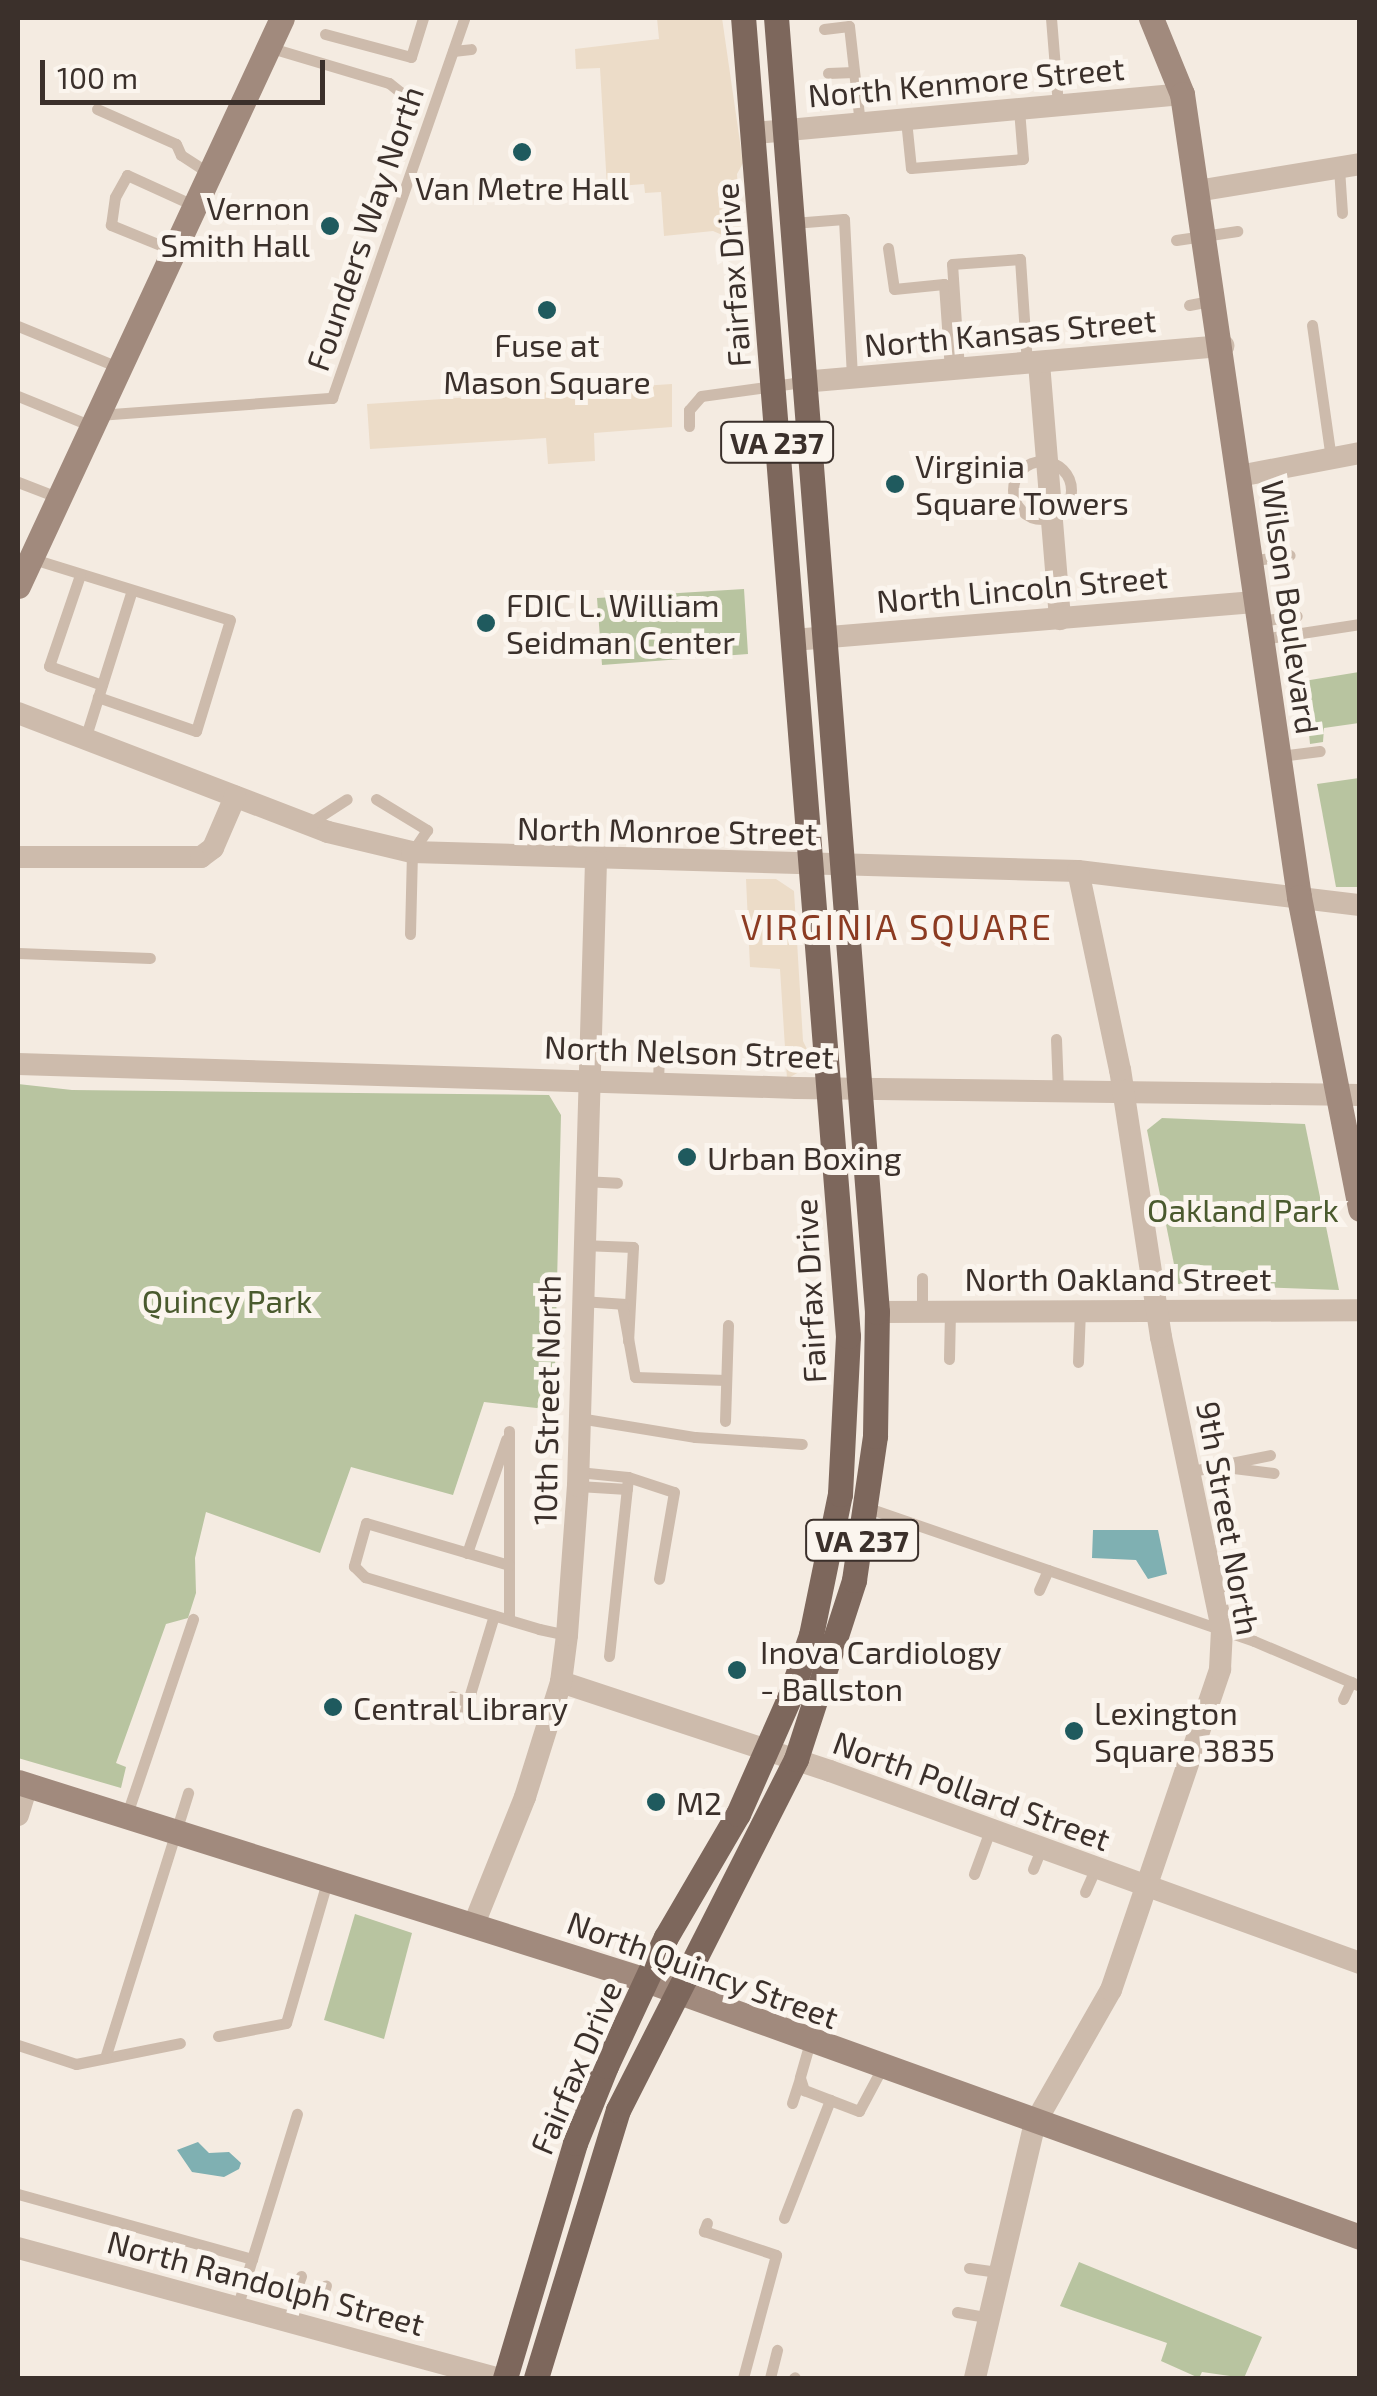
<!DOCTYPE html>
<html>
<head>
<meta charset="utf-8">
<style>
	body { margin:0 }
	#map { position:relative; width:1377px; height:2396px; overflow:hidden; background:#f4ebe1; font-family:"Exo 2",sans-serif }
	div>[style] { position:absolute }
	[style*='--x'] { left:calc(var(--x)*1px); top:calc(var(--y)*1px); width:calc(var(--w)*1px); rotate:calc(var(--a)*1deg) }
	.green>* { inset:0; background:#b8c4a0 }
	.plaza>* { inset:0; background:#ecdcc8 }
	.water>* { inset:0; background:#7fb0b2 }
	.lane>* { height:11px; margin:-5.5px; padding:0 5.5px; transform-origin:5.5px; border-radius:5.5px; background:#cdbbac }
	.lane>.ring { margin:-5.5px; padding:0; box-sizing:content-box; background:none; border:11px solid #cdbbac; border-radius:50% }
	.street>* { height:22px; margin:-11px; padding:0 11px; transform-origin:11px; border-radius:11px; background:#cdbbac }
	.secondary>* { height:25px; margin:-12.5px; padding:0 12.5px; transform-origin:12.5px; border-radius:12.5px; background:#a18a7d }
	.primary>* { height:25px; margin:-12.5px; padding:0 12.5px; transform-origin:12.5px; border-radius:12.5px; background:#7d675c }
	.dots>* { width:28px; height:28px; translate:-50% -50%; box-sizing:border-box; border:5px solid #fbf5ee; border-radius:50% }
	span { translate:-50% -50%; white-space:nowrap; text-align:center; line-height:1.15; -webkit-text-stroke:10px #fbf5ee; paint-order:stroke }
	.shield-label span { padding:2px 8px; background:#fbf5ee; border:2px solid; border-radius:8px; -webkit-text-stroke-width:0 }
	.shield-label { font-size:30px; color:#3b302b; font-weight:700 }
	.street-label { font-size:32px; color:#3b302b }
	.poi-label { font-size:32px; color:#3b302b }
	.right { translate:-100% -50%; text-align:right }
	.left { translate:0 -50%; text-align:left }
	.park-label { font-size:32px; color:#4a5a2e }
	.neighbourhood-label { font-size:35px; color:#8c3b22; letter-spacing:2.5px }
	.frame { position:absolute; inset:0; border:20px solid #3b302b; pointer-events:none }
	.scale { position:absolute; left:40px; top:60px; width:285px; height:45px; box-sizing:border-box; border:5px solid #3b302b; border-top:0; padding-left:12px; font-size:30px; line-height:35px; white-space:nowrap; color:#3b302b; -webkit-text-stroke:8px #fbf5ee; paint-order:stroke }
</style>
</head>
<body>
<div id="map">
	<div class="green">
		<i style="clip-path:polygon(744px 589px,748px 654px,602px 665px,597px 598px)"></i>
		<i style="clip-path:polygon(1359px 672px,1359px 723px,1324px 728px,1323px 742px,1310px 744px,1304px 681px)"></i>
		<i style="clip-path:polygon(1359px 778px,1359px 887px,1336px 887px,1317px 784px)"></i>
		<i style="clip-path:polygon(18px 1084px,72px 1090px,549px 1095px,561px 1115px,554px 1410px,484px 1402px,453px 1495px,351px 1467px,320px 1553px,206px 1512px,195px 1558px,196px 1593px,188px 1618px,166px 1624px,116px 1763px,126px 1767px,121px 1788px,18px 1758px)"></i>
		<i style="clip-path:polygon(1162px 1118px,1305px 1124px,1339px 1290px,1178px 1284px,1147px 1130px)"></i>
		<i style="clip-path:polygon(355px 1914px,412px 1933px,384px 2039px,324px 2020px)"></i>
		<i style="clip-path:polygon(1079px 2262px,1262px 2337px,1244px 2378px,1202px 2372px,1199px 2378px,1161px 2361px,1167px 2343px,1060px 2306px)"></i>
	</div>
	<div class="plaza">
		<i style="clip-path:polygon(657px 18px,722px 18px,743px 163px,737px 174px,741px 243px,713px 231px,664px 236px,661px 192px,645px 193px,644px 184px,607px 187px,600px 68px,576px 69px,575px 49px,659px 39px)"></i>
		<i style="clip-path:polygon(672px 384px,672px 427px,594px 433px,595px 461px,548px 464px,546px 438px,370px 449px,367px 404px)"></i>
		<i style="clip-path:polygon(746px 879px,776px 879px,794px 891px,803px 1041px,810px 1055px,804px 1069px,787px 1079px,780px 969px,750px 967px)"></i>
	</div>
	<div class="water">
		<i style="clip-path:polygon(1093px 1530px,1158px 1530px,1167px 1574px,1148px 1579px,1136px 1560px,1092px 1558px)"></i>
		<i style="clip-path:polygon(198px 2142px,209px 2153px,229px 2152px,241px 2163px,239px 2169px,224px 2177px,192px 2172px,177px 2150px)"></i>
	</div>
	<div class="lane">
		<i style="--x:1051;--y:18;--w:87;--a:85.4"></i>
		<i style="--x:824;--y:29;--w:25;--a:-7"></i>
		<i style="--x:849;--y:26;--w:99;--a:83.6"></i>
		<i style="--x:325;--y:34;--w:89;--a:15"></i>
		<i style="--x:411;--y:57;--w:41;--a:-72.9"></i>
		<i style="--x:268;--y:47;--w:126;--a:16.6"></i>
		<i style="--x:389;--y:83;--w:14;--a:39"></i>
		<i style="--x:400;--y:92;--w:11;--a:95"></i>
		<i style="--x:453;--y:51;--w:18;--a:-6"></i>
		<i style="--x:828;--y:73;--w:26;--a:-2"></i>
		<i style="--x:97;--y:109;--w:86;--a:23.9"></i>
		<i style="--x:176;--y:144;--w:12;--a:66"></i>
		<i style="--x:181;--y:155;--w:31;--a:33"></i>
		<i style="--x:906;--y:120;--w:48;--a:84.1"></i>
		<i style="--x:911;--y:168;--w:112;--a:-4.6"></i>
		<i style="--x:1023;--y:159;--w:50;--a:-94.6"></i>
		<i style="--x:1339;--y:168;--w:45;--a:86.2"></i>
		<i style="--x:793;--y:223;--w:51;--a:-4.5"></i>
		<i style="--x:844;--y:219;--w:159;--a:87.1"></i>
		<i style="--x:1176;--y:240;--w:62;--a:-8.4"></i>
		<i style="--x:888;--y:248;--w:41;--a:81.7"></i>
		<i style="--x:894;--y:289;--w:50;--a:-5.7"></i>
		<i style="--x:944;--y:284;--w:86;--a:86"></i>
		<i style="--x:170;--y:249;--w:64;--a:-157.9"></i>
		<i style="--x:111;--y:225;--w:28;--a:-82"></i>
		<i style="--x:115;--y:197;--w:25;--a:-61"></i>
		<i style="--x:127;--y:175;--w:70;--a:24.4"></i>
		<i style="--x:1189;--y:305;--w:25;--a:-11"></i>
		<i style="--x:1312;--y:325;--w:134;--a:81.9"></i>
		<i style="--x:18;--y:326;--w:108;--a:22.3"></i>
		<i style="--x:959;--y:369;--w:105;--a:-93.8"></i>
		<i style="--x:952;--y:264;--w:68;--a:-4.2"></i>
		<i style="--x:1020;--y:259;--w:105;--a:86.2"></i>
		<i style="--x:18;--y:396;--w:77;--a:22.2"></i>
		<i style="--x:98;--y:415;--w:235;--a:-4.2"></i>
		<i style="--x:332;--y:398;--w:402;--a:-70.8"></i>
		<i style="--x:689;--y:426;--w:16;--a:-90"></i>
		<i style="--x:689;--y:410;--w:18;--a:-49"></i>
		<i style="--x:701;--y:396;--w:102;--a:-7.9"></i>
		<i class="ring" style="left:1013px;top:461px;width:47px;height:47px"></i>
		<i style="--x:18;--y:482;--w:42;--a:21"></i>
		<i style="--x:30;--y:558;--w:209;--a:17.2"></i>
		<i style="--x:230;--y:620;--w:116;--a:107"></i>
		<i style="--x:196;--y:731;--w:104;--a:-160.9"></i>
		<i style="--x:1250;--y:561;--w:40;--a:-8.5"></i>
		<i style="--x:80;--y:575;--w:96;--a:108.8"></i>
		<i style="--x:49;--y:666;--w:56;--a:19.7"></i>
		<i style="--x:1260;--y:621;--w:37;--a:-8"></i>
		<i style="--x:1262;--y:639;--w:99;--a:-8.7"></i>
		<i style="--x:85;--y:739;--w:156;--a:-72.5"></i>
		<i style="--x:1280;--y:756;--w:40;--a:-7.1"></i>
		<i style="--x:376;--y:799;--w:60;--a:31.3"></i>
		<i style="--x:427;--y:830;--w:27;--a:124"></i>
		<i style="--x:412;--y:852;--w:82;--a:91.4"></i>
		<i style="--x:308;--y:824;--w:46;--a:-32.7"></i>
		<i style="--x:18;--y:953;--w:132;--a:2.2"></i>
		<i style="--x:1056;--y:1039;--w:53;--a:87.8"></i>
		<i style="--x:658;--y:1082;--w:24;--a:-88"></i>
		<i style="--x:583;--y:1181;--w:34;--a:3"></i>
		<i style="--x:582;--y:1245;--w:51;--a:2.2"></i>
		<i style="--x:633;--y:1247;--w:94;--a:93"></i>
		<i style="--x:581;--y:1301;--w:45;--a:3.8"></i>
		<i style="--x:622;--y:1304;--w:74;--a:79.9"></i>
		<i style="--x:635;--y:1377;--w:91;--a:1.9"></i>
		<i style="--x:922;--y:1312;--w:34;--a:-90"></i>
		<i style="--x:949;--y:1359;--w:48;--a:-88.8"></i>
		<i style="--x:1078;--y:1362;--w:51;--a:-87.8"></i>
		<i style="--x:579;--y:1418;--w:118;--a:9.3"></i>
		<i style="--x:695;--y:1437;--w:107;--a:3.7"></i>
		<i style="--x:725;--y:1421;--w:96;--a:-88.2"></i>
		<i style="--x:1221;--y:1465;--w:50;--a:-11.5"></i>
		<i style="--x:1192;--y:1471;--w:25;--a:-11"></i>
		<i style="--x:1217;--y:1466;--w:57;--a:7"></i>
		<i style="--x:578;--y:1472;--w:50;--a:5.7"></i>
		<i style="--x:578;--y:1486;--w:49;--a:3.5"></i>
		<i style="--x:868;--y:1508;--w:408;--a:19"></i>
		<i style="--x:1254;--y:1641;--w:115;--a:23"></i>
		<i style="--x:467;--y:1553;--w:120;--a:-71"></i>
		<i style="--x:509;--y:1565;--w:134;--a:-90"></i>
		<i style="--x:1039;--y:1590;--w:22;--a:-66"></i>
		<i style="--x:509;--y:1619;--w:54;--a:-90"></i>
		<i style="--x:509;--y:1565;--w:149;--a:-163.6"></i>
		<i style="--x:366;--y:1523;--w:45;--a:105.6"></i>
		<i style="--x:354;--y:1566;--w:16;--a:45"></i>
		<i style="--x:365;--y:1577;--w:182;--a:16.6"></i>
		<i style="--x:539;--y:1629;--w:29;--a:12"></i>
		<i style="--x:609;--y:1656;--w:180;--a:-83.9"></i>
		<i style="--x:628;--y:1477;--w:48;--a:18.1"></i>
		<i style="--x:674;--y:1492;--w:88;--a:99.8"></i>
		<i style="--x:452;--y:1696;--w:16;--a:22"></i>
		<i style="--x:1343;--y:1699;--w:19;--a:-65"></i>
		<i style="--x:464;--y:1714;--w:103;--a:-73.1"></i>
		<i style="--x:127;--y:1814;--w:206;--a:-71.3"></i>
		<i style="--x:1033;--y:1869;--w:18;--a:-68"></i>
		<i style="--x:974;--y:1874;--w:44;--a:-69.9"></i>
		<i style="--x:1085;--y:1892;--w:24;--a:-66"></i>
		<i style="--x:218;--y:2036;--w:69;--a:-10.8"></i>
		<i style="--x:286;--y:2023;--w:151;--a:-73.8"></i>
		<i style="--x:810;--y:2042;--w:37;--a:106"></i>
		<i style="--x:800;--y:2078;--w:13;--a:72"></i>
		<i style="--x:804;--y:2090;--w:59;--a:20.9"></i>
		<i style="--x:859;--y:2111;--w:49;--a:-61.9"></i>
		<i style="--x:18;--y:2045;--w:61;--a:18.1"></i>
		<i style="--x:76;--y:2064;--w:106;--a:-11.4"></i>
		<i style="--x:105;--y:2058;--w:278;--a:-72.6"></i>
		<i style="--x:792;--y:2103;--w:26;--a:-72"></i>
		<i style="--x:18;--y:2194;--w:243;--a:15.5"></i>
		<i style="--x:252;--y:2259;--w:152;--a:-72.8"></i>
		<i style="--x:784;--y:2218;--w:127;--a:-68.7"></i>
		<i style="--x:707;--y:2223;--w:9;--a:111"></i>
		<i style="--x:704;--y:2231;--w:76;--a:18.4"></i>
		<i style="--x:776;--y:2255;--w:127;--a:105"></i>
		<i style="--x:969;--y:2268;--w:27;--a:8"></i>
		<i style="--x:301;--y:2276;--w:15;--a:110"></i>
		<i style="--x:296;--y:2290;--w:22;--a:16"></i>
		<i style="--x:323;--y:2295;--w:10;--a:-73"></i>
		<i style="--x:237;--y:2308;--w:51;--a:-73"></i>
		<i style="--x:957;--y:2312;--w:35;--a:10"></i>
		<i style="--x:770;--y:2378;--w:29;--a:-76"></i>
		<i style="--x:794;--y:2378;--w:1;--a:-45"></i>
	</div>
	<div class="street">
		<i style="--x:755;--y:133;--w:429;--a:-5.2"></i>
		<i style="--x:1197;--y:191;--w:165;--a:-9.4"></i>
		<i style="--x:1039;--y:363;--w:257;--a:85.3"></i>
		<i style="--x:802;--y:382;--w:423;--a:-4.9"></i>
		<i style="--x:1239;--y:476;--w:123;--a:-10.8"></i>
		<i style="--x:793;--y:640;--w:466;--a:-4.7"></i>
		<i style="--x:18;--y:713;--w:332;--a:21"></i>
		<i style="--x:328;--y:832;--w:86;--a:13.4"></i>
		<i style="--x:412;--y:852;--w:666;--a:1.63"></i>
		<i style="--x:1078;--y:871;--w:284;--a:6.9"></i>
		<i style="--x:18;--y:857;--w:183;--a:0"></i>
		<i style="--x:201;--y:857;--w:15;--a:-37"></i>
		<i style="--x:213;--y:848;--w:56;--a:-66.7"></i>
		<i style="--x:18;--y:1064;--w:779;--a:1.76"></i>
		<i style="--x:797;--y:1088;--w:563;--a:0.71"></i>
		<i style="--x:877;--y:1312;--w:483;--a:-0.2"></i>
		<i style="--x:561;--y:1682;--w:283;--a:18.3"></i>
		<i style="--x:830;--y:1771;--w:564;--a:19.91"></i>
		<i style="--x:18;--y:1815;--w:31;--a:-73"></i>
		<i style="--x:474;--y:1924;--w:137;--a:-68.1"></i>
		<i style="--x:525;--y:1797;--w:121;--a:-72.6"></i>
		<i style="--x:561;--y:1682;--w:47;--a:-82.7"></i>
		<i style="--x:567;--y:1635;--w:149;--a:-85.8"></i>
		<i style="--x:578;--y:1486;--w:624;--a:-88.35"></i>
		<i style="--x:18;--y:2248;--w:496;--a:15.2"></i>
		<i style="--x:975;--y:2378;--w:262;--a:-76.8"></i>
		<i style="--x:1035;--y:2123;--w:153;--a:-60.3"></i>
		<i style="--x:1111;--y:1990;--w:339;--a:-71.2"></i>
		<i style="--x:1220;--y:1669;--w:40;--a:-87.1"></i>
		<i style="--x:1222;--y:1629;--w:298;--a:-101.8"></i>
		<i style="--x:1161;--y:1337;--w:270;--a:-98.7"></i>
		<i style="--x:1120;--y:1070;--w:203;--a:-101.9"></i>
	</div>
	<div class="secondary">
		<i style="--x:1151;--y:18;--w:82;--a:67.8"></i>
		<i style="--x:1182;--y:94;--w:811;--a:81.71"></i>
		<i style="--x:1299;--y:897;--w:318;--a:78.9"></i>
		<i style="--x:18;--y:586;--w:626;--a:-65.07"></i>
		<i style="--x:18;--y:1782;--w:658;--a:17.5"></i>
		<i style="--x:646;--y:1980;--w:759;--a:19.8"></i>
	</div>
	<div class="primary">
		<i style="--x:505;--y:2378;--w:245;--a:-73.4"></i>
		<i style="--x:575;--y:2143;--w:83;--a:-68.1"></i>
		<i style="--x:606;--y:2066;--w:142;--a:-65.1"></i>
		<i style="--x:666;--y:1937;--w:143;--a:-59.7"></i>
		<i style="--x:738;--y:1814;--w:129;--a:-66.2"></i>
		<i style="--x:790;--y:1696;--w:65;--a:-71"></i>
		<i style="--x:811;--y:1635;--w:144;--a:-78.4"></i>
		<i style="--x:840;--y:1494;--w:158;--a:-87.1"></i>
		<i style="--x:848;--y:1336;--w:1322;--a:-94.55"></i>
		<i style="--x:536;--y:2378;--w:280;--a:-73"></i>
		<i style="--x:618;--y:2110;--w:394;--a:-63.1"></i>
		<i style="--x:796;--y:1759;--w:188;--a:-72"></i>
		<i style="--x:854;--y:1580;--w:146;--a:-81.7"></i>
		<i style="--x:875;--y:1436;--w:124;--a:-89.1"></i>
		<i style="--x:877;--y:1312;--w:1298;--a:-94.46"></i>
	</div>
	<div class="dots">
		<i style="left:522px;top:152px;background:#1f5a5e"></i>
		<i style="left:330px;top:226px;background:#1f5a5e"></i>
		<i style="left:547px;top:310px;background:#1f5a5e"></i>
		<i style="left:895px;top:484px;background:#1f5a5e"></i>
		<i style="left:486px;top:623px;background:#1f5a5e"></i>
		<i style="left:687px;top:1157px;background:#1f5a5e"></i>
		<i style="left:737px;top:1670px;background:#1f5a5e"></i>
		<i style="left:333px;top:1707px;background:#1f5a5e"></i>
		<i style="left:1074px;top:1731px;background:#1f5a5e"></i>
		<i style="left:656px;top:1802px;background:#1f5a5e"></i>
	</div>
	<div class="shield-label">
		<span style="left:777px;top:442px">VA 237</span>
		<span style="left:862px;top:1540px">VA 237</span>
	</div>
	<div class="street-label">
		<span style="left:966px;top:81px;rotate:-5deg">North Kenmore Street</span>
		<span style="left:364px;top:228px;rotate:-71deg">Founders Way North</span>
		<span style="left:732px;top:275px;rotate:-94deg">Fairfax Drive</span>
		<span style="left:1010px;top:332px;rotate:-5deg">North Kansas Street</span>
		<span style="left:1022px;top:588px;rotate:-5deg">North Lincoln Street</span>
		<span style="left:1291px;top:607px;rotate:82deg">Wilson Boulevard</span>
		<span style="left:667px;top:830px;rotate:1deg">North Monroe Street</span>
		<span style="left:689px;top:1051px;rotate:2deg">North Nelson Street</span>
		<span style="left:1118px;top:1278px">North Oakland Street</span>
		<span style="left:809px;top:1291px;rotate:-93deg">Fairfax Drive</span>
		<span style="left:546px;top:1400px;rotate:-89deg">10th Street North</span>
		<span style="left:1229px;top:1518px;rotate:80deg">9th Street North</span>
		<span style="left:972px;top:1790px;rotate:20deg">North Pollard Street</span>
		<span style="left:703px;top:1969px;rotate:20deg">North Quincy Street</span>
		<span style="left:575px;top:2067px;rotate:-67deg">Fairfax Drive</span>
		<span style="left:266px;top:2282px;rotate:15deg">North Randolph Street</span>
	</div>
	<div class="poi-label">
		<span style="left:522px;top:187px">Van Metre Hall</span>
		<span class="right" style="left:310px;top:226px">Vernon<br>Smith Hall</span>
		<span style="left:547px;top:363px">Fuse at<br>Mason Square</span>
		<span class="left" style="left:915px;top:484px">Virginia<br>Square Towers</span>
		<span class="left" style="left:506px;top:623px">FDIC L. William<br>Seidman Center</span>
		<span class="left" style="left:707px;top:1157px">Urban Boxing</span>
		<span class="left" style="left:760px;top:1670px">Inova Cardiology<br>- Ballston</span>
		<span class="left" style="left:353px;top:1707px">Central Library</span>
		<span class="left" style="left:1094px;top:1731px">Lexington<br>Square 3835</span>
		<span class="left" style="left:676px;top:1802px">M2</span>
	</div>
	<div class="park-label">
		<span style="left:1243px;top:1209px">Oakland Park</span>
		<span style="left:227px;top:1300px">Quincy Park</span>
	</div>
	<div class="neighbourhood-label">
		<span style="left:897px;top:926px">VIRGINIA SQUARE</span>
	</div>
	<div class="frame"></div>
	<div class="scale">100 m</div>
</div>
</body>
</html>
